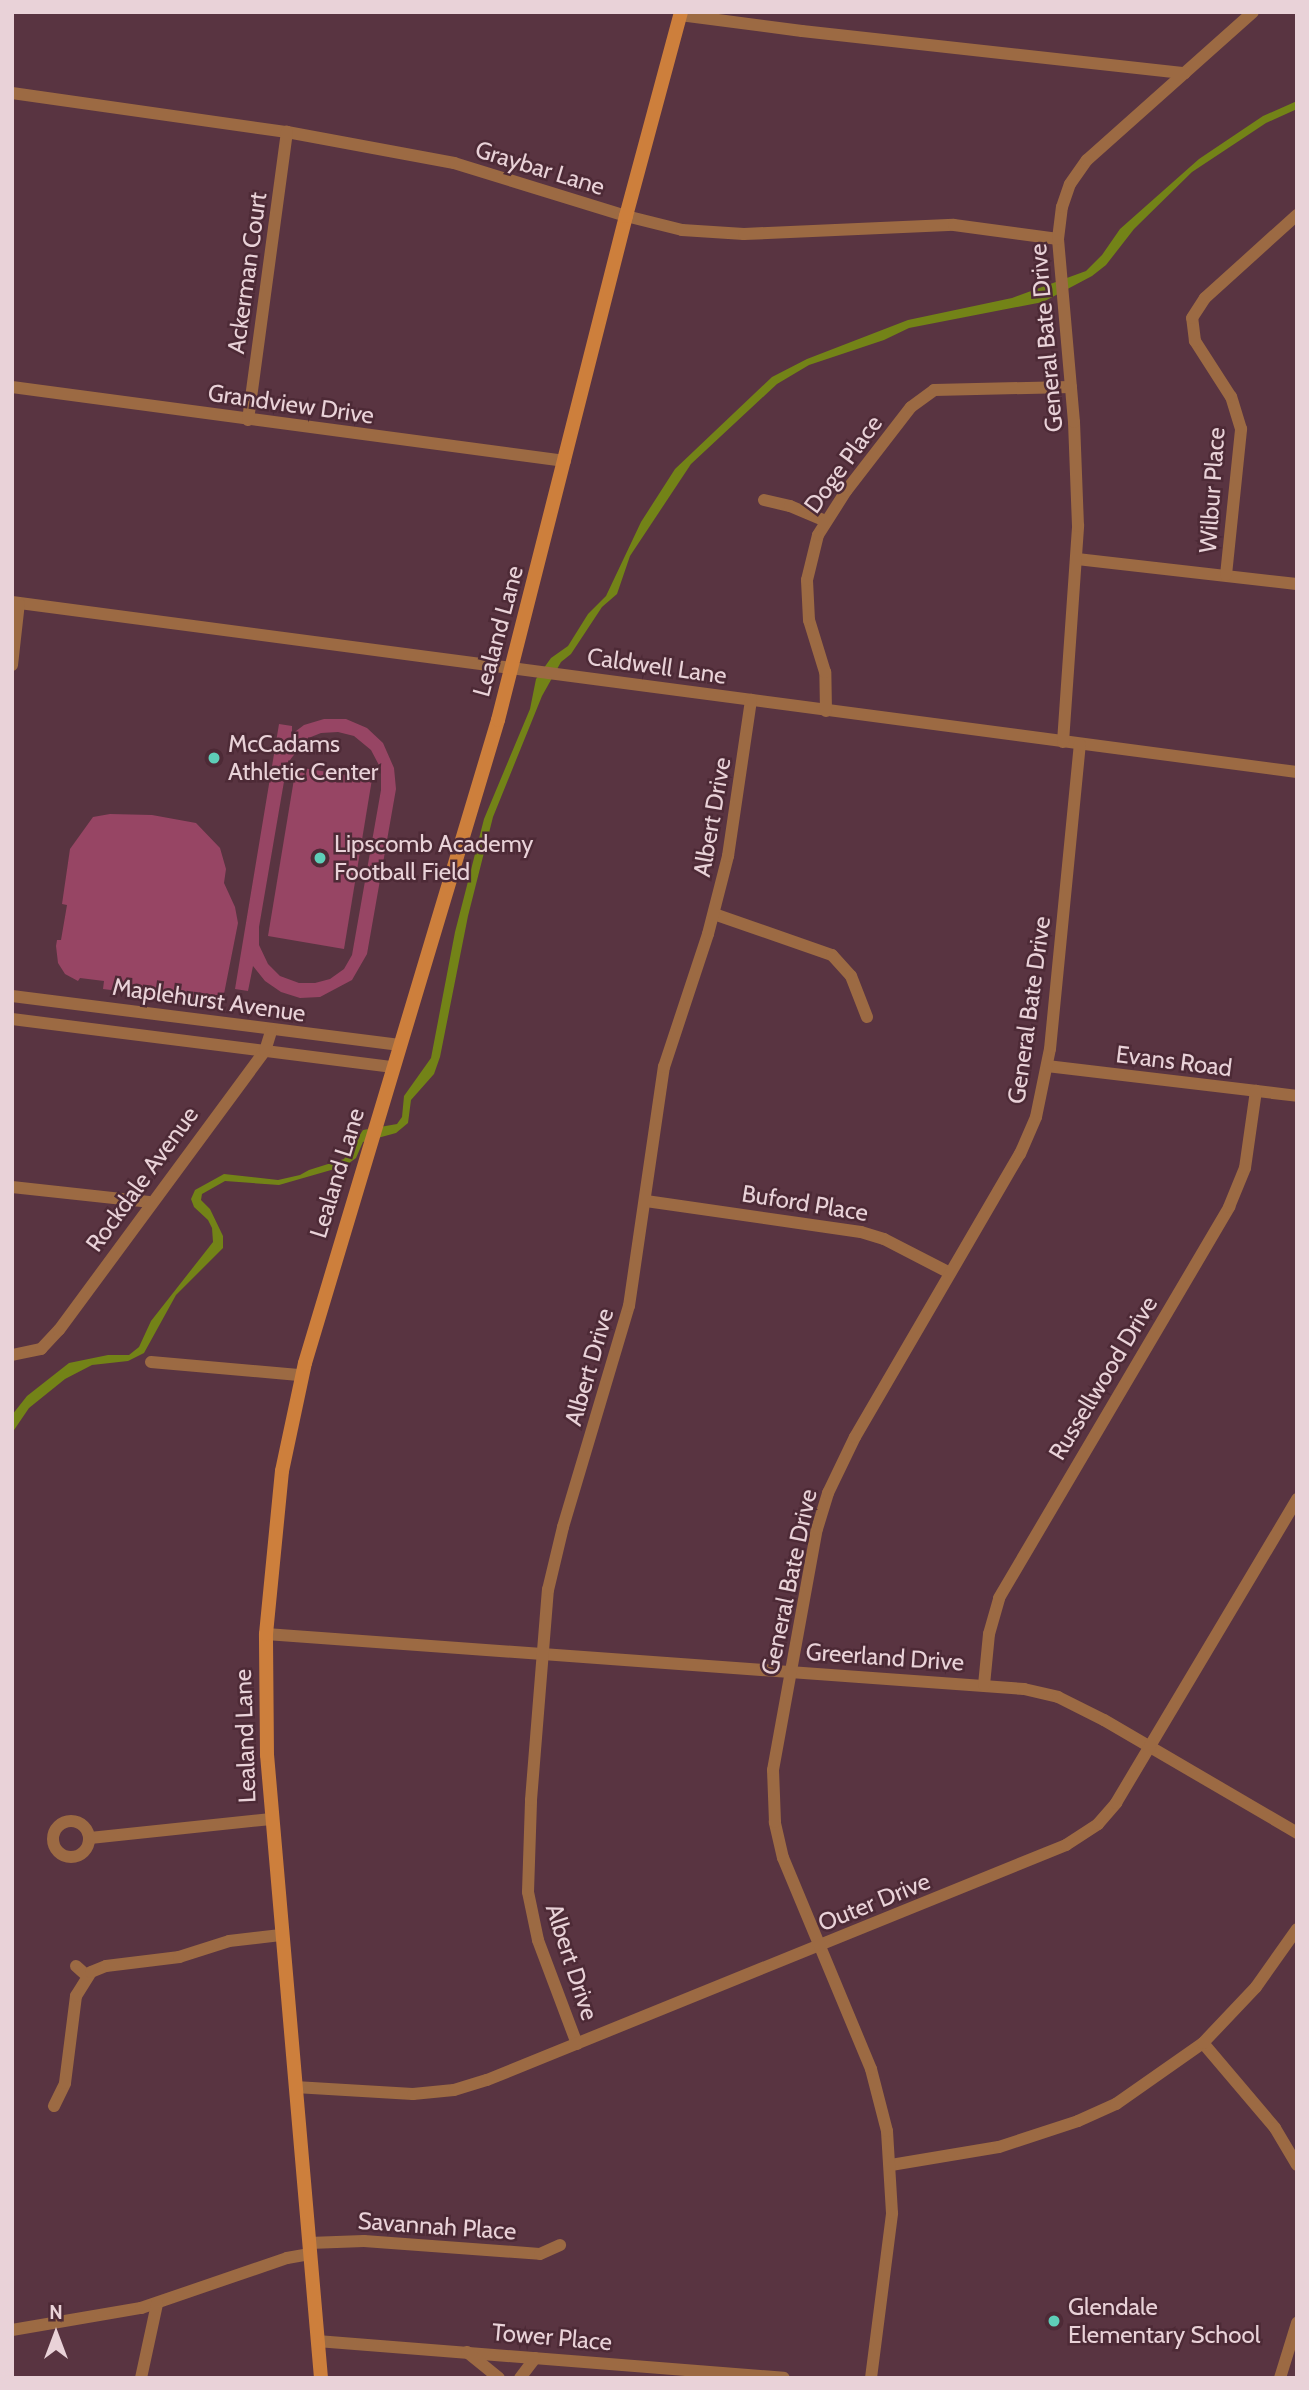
<!DOCTYPE html>
<html>
<head>
<meta charset="utf-8">
<style>
	body { margin:0 }
	#map { position:relative; width:1309px; height:2390px; overflow:hidden; background:#593441; font-family:Cabin,sans-serif }
	div>[style] { position:absolute }
	[style*='--x'] { left:calc(var(--x)*1px); top:calc(var(--y)*1px); width:calc(var(--w)*1px); rotate:calc(var(--a)*1deg) }
	.green>* { inset:0; background:#974564 }
	.water>* { inset:0; background:#738317 }
	.street>* { height:12px; margin:-6px; padding:0 6px; transform-origin:6px; border-radius:6px; background:#9c6a43 }
	.street>.ring { margin:-6px; padding:0; box-sizing:content-box; background:none; border:12px solid #9c6a43; border-radius:50% }
	.secondary>* { height:14px; margin:-7px; padding:0 7px; transform-origin:7px; border-radius:7px; background:#cd7f3c }
	.dots>* { width:19px; height:19px; translate:-50% -50%; box-sizing:border-box; border:4px solid #4d2a36; border-radius:50% }
	span { translate:-50% -50%; white-space:nowrap; text-align:center; line-height:1.15; -webkit-text-stroke:5px #4d2a36; paint-order:stroke }
	.street-label { font-size:24px; color:#e9d2d8 }
	.poi-label { font-size:24px; color:#e9d2d8 }
	.left { translate:0 -50%; text-align:left }
	.frame { position:absolute; inset:0; border:14px solid #e9d2d8; pointer-events:none }
	.north { position:absolute; left:21px; top:2299px; width:70px; height:70px; -webkit-text-stroke:5px #4d2a36; paint-order:stroke; rotate:0deg; font-size:19px; font-weight:700; line-height:28px; text-align:center; color:#e9d2d8 }
	.north::after { content:''; display:block; margin:auto; width:24px; height:32px; background:#e9d2d8; clip-path:polygon(50% 0,100% 100%,50% 72%,0 100%) }
</style>
</head>
<body>
<div id="map">
	<div class="green">
		<i style="clip-path:polygon(evenodd,324px 719px,346px 719px,367px 728px,383px 743px,394px 768px,396px 789px,367px 954px,352px 980px,320px 997px,300px 998px,281px 992px,265px 981px,253px 966px,248px 991px,235px 989px,279px 724px,292px 726px,292px 734px,304px 725px,324px 719px,338px 732px,354px 736px,371px 750px,381px 769px,381px 790px,352px 955px,344px 969px,330px 979px,315px 983px,299px 983px,280px 976px,268px 964px,259px 945px,259px 927px,287px 764px,306px 739px,321px 733px,338px 732px)"></i>
		<i style="clip-path:polygon(296px 767px,372px 779px,344px 949px,268px 936px)"></i>
		<i style="clip-path:polygon(110px 814px,152px 815px,196px 823px,220px 848px,226px 869px,224px 883px,235px 907px,238px 923px,222px 1004px,103px 989px,104px 981px,80px 978px,78px 981px,65px 974px,58px 963px,56px 946px,57px 940px,61px 940px,67px 905px,62px 904px,70px 849px,93px 817px)"></i>
	</div>
	<div class="water">
		<i style="clip-path:polygon(1297px 101px,1297px 109px,1266px 123px,1192px 172px,1134px 229px,1106px 265px,1092px 276px,1043px 302px,909px 328px,884px 340px,809px 365px,777px 384px,691px 464px,630px 556px,617px 594px,602px 607px,571px 654px,561px 662px,542px 696px,493px 817px,468px 916px,440px 1057px,434px 1074px,411px 1100px,408px 1123px,396px 1133px,363px 1142px,356px 1158px,345px 1166px,279px 1185px,225px 1181px,202px 1194px,201px 1200px,210px 1209px,223px 1236px,223px 1248px,176px 1295px,144px 1353px,128px 1361px,92px 1365px,65px 1379px,29px 1408px,12px 1433px,12px 1415px,27px 1396px,69px 1363px,108px 1355px,129px 1355px,139px 1347px,151px 1321px,213px 1242px,212px 1228px,208px 1220px,194px 1207px,191px 1199px,195px 1190px,224px 1174px,278px 1180px,300px 1175px,309px 1170px,344px 1159px,363px 1130px,397px 1124px,402px 1117px,404px 1096px,431px 1058px,455px 932px,484px 819px,530px 709px,536px 679px,551px 658px,568px 646px,588px 614px,606px 596px,641px 522px,675px 469px,772px 377px,807px 359px,908px 320px,1012px 298px,1086px 271px,1102px 255px,1120px 229px,1199px 159px,1263px 116px)"></i>
	</div>
	<div class="street">
		<i style="--x:680;--y:15;--w:123;--a:7.5"></i>
		<i style="--x:802;--y:31;--w:385;--a:6.3"></i>
		<i style="--x:12;--y:93;--w:278;--a:8.1"></i>
		<i style="--x:287;--y:132;--w:170;--a:10.5"></i>
		<i style="--x:454;--y:163;--w:180;--a:17.1"></i>
		<i style="--x:626;--y:216;--w:58;--a:14"></i>
		<i style="--x:682;--y:230;--w:62;--a:3.7"></i>
		<i style="--x:744;--y:234;--w:210;--a:-2.5"></i>
		<i style="--x:954;--y:225;--w:105;--a:7.7"></i>
		<i style="--x:12;--y:387;--w:558;--a:7.62"></i>
		<i style="--x:248;--y:420;--w:291;--a:-82.3"></i>
		<i style="--x:764;--y:500;--w:27;--a:13"></i>
		<i style="--x:790;--y:506;--w:38;--a:23"></i>
		<i style="--x:1077;--y:559;--w:221;--a:6.5"></i>
		<i style="--x:1226;--y:575;--w:147;--a:-84.1"></i>
		<i style="--x:1241;--y:429;--w:34;--a:-107"></i>
		<i style="--x:1231;--y:397;--w:67;--a:-122.7"></i>
		<i style="--x:1195;--y:341;--w:23;--a:-97"></i>
		<i style="--x:1192;--y:318;--w:24;--a:-57"></i>
		<i style="--x:1205;--y:298;--w:124;--a:-42.1"></i>
		<i style="--x:12;--y:602;--w:1296;--a:7.54"></i>
		<i style="--x:12;--y:665;--w:62;--a:-83.6"></i>
		<i style="--x:826;--y:711;--w:39;--a:-91"></i>
		<i style="--x:825;--y:672;--w:54;--a:-107.1"></i>
		<i style="--x:809;--y:620;--w:40;--a:-92.9"></i>
		<i style="--x:807;--y:580;--w:46;--a:-76.3"></i>
		<i style="--x:818;--y:535;--w:52;--a:-57.5"></i>
		<i style="--x:846;--y:491;--w:106;--a:-52.3"></i>
		<i style="--x:911;--y:407;--w:29;--a:-36"></i>
		<i style="--x:934;--y:390;--w:137;--a:-1.3"></i>
		<i style="--x:1063;--y:742;--w:217;--a:-86"></i>
		<i style="--x:1078;--y:526;--w:104;--a:-92.2"></i>
		<i style="--x:1074;--y:422;--w:184;--a:-95"></i>
		<i style="--x:1058;--y:239;--w:32;--a:-83"></i>
		<i style="--x:1062;--y:207;--w:24;--a:-71"></i>
		<i style="--x:1070;--y:184;--w:29;--a:-55"></i>
		<i style="--x:1087;--y:160;--w:222;--a:-41.7"></i>
		<i style="--x:714;--y:914;--w:125;--a:19.2"></i>
		<i style="--x:832;--y:955;--w:28;--a:48"></i>
		<i style="--x:851;--y:976;--w:44;--a:68.7"></i>
		<i style="--x:12;--y:996;--w:391;--a:7.2"></i>
		<i style="--x:12;--y:1019;--w:384;--a:7.2"></i>
		<i style="--x:1047;--y:1066;--w:252;--a:6.8"></i>
		<i style="--x:12;--y:1187;--w:140;--a:6.2"></i>
		<i style="--x:646;--y:1201;--w:217;--a:8.2"></i>
		<i style="--x:861;--y:1232;--w:24;--a:17"></i>
		<i style="--x:884;--y:1239;--w:74;--a:27.3"></i>
		<i style="--x:12;--y:1355;--w:30;--a:-12"></i>
		<i style="--x:41;--y:1349;--w:26;--a:-47"></i>
		<i style="--x:59;--y:1330;--w:347;--a:-53.6"></i>
		<i style="--x:265;--y:1051;--w:21;--a:-73"></i>
		<i style="--x:151;--y:1362;--w:151;--a:5"></i>
		<i style="--x:266;--y:1634;--w:760;--a:4.15"></i>
		<i style="--x:1024;--y:1689;--w:35;--a:13"></i>
		<i style="--x:1058;--y:1697;--w:51;--a:26.6"></i>
		<i style="--x:1104;--y:1720;--w:224;--a:30.3"></i>
		<i style="--x:984;--y:1685;--w:51;--a:-84.4"></i>
		<i style="--x:989;--y:1634;--w:37;--a:-74"></i>
		<i style="--x:999;--y:1598;--w:454;--a:-59.5"></i>
		<i style="--x:1229;--y:1207;--w:42;--a:-67.7"></i>
		<i style="--x:1245;--y:1168;--w:78;--a:-81.9"></i>
		<i class="ring" style="left:53px;top:1821px;width:24px;height:24px"></i>
		<i style="--x:90;--y:1838;--w:182;--a:-6"></i>
		<i style="--x:76;--y:1966;--w:15;--a:42"></i>
		<i style="--x:1203;--y:2043;--w:111;--a:49.7"></i>
		<i style="--x:1275;--y:2128;--w:43;--a:59.3"></i>
		<i style="--x:577;--y:2044;--w:111;--a:-110.6"></i>
		<i style="--x:538;--y:1940;--w:49;--a:-101.8"></i>
		<i style="--x:528;--y:1892;--w:92;--a:-88.1"></i>
		<i style="--x:531;--y:1800;--w:211;--a:-85.4"></i>
		<i style="--x:548;--y:1590;--w:65;--a:-76.6"></i>
		<i style="--x:563;--y:1527;--w:231;--a:-73.4"></i>
		<i style="--x:629;--y:1306;--w:242;--a:-81.7"></i>
		<i style="--x:664;--y:1067;--w:140;--a:-71.7"></i>
		<i style="--x:708;--y:934;--w:81;--a:-75.6"></i>
		<i style="--x:728;--y:856;--w:158;--a:-81.6"></i>
		<i style="--x:295;--y:2087;--w:118;--a:3.4"></i>
		<i style="--x:413;--y:2094;--w:41;--a:-5.6"></i>
		<i style="--x:454;--y:2090;--w:34;--a:-17"></i>
		<i style="--x:487;--y:2080;--w:625;--a:-22.09"></i>
		<i style="--x:1066;--y:1845;--w:38;--a:-33"></i>
		<i style="--x:1098;--y:1824;--w:28;--a:-49"></i>
		<i style="--x:1116;--y:1803;--w:354;--a:-59.2"></i>
		<i style="--x:54;--y:2106;--w:25;--a:-64"></i>
		<i style="--x:65;--y:2083;--w:88;--a:-82.8"></i>
		<i style="--x:76;--y:1996;--w:28;--a:-58"></i>
		<i style="--x:91;--y:1972;--w:16;--a:-22"></i>
		<i style="--x:106;--y:1966;--w:74;--a:-7"></i>
		<i style="--x:179;--y:1957;--w:52;--a:-17.7"></i>
		<i style="--x:229;--y:1941;--w:52;--a:-6.6"></i>
		<i style="--x:891;--y:2165;--w:109;--a:-9.5"></i>
		<i style="--x:999;--y:2147;--w:83;--a:-18.2"></i>
		<i style="--x:1078;--y:2121;--w:42;--a:-24.1"></i>
		<i style="--x:1116;--y:2104;--w:106;--a:-35"></i>
		<i style="--x:1203;--y:2043;--w:77;--a:-46.6"></i>
		<i style="--x:1256;--y:1987;--w:71;--a:-54.7"></i>
		<i style="--x:309;--y:2243;--w:55;--a:-2.1"></i>
		<i style="--x:364;--y:2241;--w:176;--a:4.2"></i>
		<i style="--x:540;--y:2254;--w:22;--a:-24"></i>
		<i style="--x:12;--y:2330;--w:131;--a:-9.7"></i>
		<i style="--x:141;--y:2308;--w:154;--a:-18.9"></i>
		<i style="--x:287;--y:2258;--w:23;--a:-10"></i>
		<i style="--x:317;--y:2341;--w:468;--a:4.5"></i>
		<i style="--x:467;--y:2352;--w:41;--a:39.1"></i>
		<i style="--x:141;--y:2378;--w:76;--a:-77.8"></i>
		<i style="--x:520;--y:2378;--w:25;--a:-53"></i>
		<i style="--x:871;--y:2378;--w:166;--a:-82.7"></i>
		<i style="--x:892;--y:2213;--w:82;--a:-93.5"></i>
		<i style="--x:887;--y:2131;--w:64;--a:-104.5"></i>
		<i style="--x:871;--y:2069;--w:229;--a:-112.6"></i>
		<i style="--x:783;--y:1858;--w:37;--a:-103"></i>
		<i style="--x:775;--y:1822;--w:52;--a:-92.2"></i>
		<i style="--x:773;--y:1770;--w:245;--a:-79.7"></i>
		<i style="--x:817;--y:1529;--w:38;--a:-73"></i>
		<i style="--x:828;--y:1493;--w:62;--a:-64.3"></i>
		<i style="--x:855;--y:1437;--w:328;--a:-59.8"></i>
		<i style="--x:1020;--y:1154;--w:40;--a:-66.6"></i>
		<i style="--x:1036;--y:1117;--w:69;--a:-78.4"></i>
		<i style="--x:1050;--y:1049;--w:306;--a:-84.4"></i>
		<i style="--x:1280;--y:2378;--w:58;--a:-72.8"></i>
	</div>
	<div class="secondary">
		<i style="--x:321;--y:2378;--w:625;--a:-94.95"></i>
		<i style="--x:267;--y:1755;--w:121;--a:-90.5"></i>
		<i style="--x:266;--y:1634;--w:164;--a:-84.4"></i>
		<i style="--x:282;--y:1471;--w:110;--a:-78"></i>
		<i style="--x:305;--y:1363;--w:671;--a:-73.29"></i>
		<i style="--x:498;--y:720;--w:520;--a:-75.75"></i>
		<i style="--x:626;--y:216;--w:211;--a:-74.9"></i>
	</div>
	<div class="dots">
		<i style="left:214px;top:758px;background:#5eceb8"></i>
		<i style="left:320px;top:858px;background:#5eceb8"></i>
		<i style="left:1054px;top:2321px;background:#5eceb8"></i>
	</div>
	<div class="street-label">
		<span style="left:540px;top:168px;rotate:17deg">Graybar Lane</span>
		<span style="left:247px;top:273px;rotate:-82deg">Ackerman Court</span>
		<span style="left:1046px;top:338px;rotate:-95deg">General Bate Drive</span>
		<span style="left:291px;top:404px;rotate:8deg">Grandview Drive</span>
		<span style="left:843px;top:464px;rotate:-54deg">Doge Place</span>
		<span style="left:1212px;top:490px;rotate:-86deg">Wilbur Place</span>
		<span style="left:498px;top:631px;rotate:-75deg">Lealand Lane</span>
		<span style="left:657px;top:666px;rotate:8deg">Caldwell Lane</span>
		<span style="left:712px;top:817px;rotate:-80deg">Albert Drive</span>
		<span style="left:209px;top:1000px;rotate:8deg">Maplehurst Avenue</span>
		<span style="left:1029px;top:1010px;rotate:-82deg">General Bate Drive</span>
		<span style="left:1174px;top:1061px;rotate:7deg">Evans Road</span>
		<span style="left:337px;top:1173px;rotate:-73deg">Lealand Lane</span>
		<span style="left:142px;top:1179px;rotate:-54deg">Rockdale Avenue</span>
		<span style="left:805px;top:1203px;rotate:9deg">Buford Place</span>
		<span style="left:589px;top:1367px;rotate:-74deg">Albert Drive</span>
		<span style="left:1103px;top:1378px;rotate:-59deg">Russellwood Drive</span>
		<span style="left:789px;top:1582px;rotate:-78deg">General Bate Drive</span>
		<span style="left:885px;top:1657px;rotate:4deg">Greerland Drive</span>
		<span style="left:245px;top:1736px;rotate:-92deg">Lealand Lane</span>
		<span style="left:874px;top:1902px;rotate:-22deg">Outer Drive</span>
		<span style="left:572px;top:1962px;rotate:72deg">Albert Drive</span>
		<span style="left:437px;top:2226px;rotate:4deg">Savannah Place</span>
		<span style="left:552px;top:2337px;rotate:5deg">Tower Place</span>
	</div>
	<div class="poi-label">
		<span class="left" style="left:228px;top:758px">McCadams<br>Athletic Center</span>
		<span class="left" style="left:334px;top:858px">Lipscomb Academy<br>Football Field</span>
		<span class="left" style="left:1068px;top:2321px">Glendale<br>Elementary School</span>
	</div>
	<div class="frame"></div>
	<div class="north">N</div>
</div>
</body>
</html>
